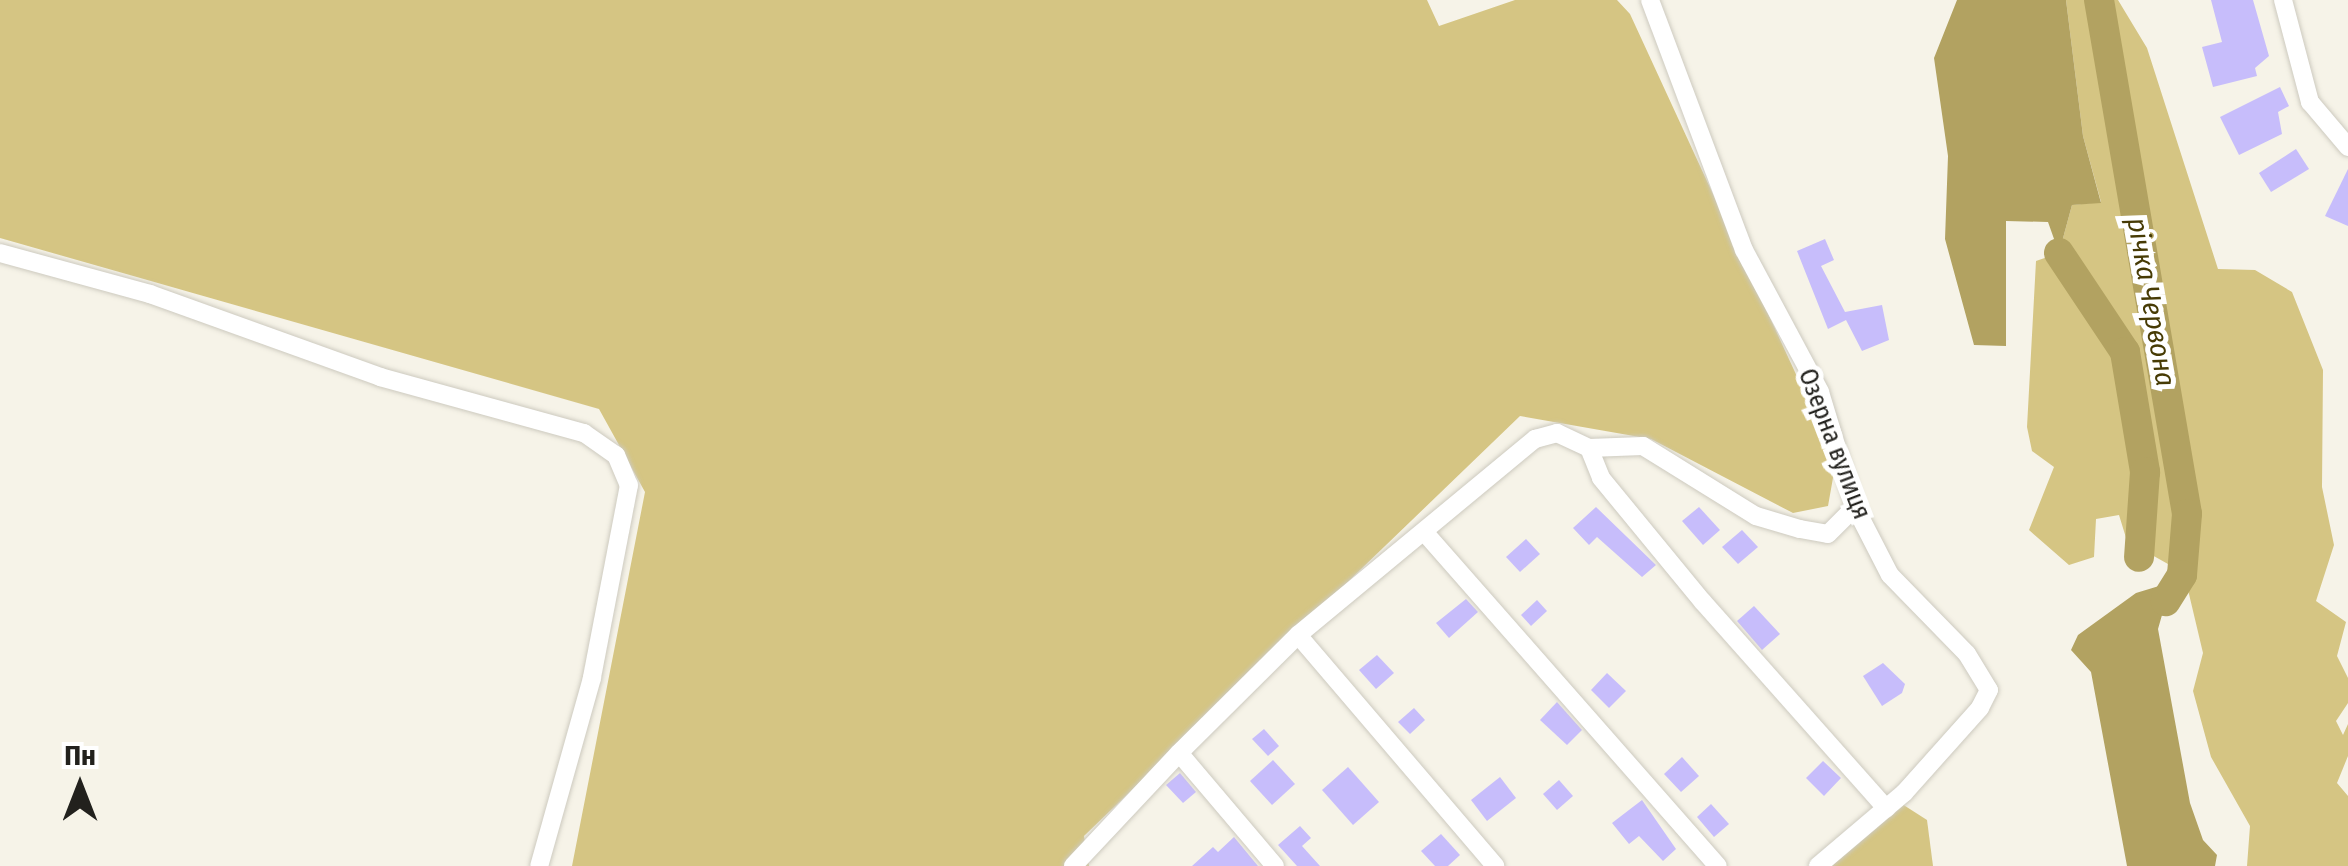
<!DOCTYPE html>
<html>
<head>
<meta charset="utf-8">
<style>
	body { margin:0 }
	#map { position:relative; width:2348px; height:866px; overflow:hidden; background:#f6f3e8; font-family:"Fira Sans Condensed",sans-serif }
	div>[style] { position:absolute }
	.forest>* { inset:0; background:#d5c583 }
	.water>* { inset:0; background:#b2a261 }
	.river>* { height:30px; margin:-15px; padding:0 15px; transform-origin:15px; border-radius:15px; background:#b2a261 }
	.building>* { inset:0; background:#c7bdfb }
	.roads { filter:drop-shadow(0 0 2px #cdcabf) drop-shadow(0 0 2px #cdcabf) }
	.street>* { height:18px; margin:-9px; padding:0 9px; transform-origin:9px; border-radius:9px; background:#fff }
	span { translate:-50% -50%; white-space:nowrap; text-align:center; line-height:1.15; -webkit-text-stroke:10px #fff; paint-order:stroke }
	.street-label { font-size:25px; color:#22211d }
	.water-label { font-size:28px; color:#473b05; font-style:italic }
	.north { position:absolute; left:30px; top:736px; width:100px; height:100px; -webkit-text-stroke:8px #fff; paint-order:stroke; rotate:0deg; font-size:28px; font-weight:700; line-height:40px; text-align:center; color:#22211d }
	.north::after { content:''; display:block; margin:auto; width:35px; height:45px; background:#22211d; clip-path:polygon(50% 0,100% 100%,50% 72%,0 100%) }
</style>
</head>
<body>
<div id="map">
	<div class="forest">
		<div style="clip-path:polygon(0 0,1427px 0,1439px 26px,1515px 0,1617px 0,1630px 14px,1836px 461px,1828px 506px,1793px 513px,1651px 439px,1520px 416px,1084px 836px,1089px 866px,572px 866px,645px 492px,599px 409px,0 238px)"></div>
		<div style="clip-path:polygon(2066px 0,2118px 0,2147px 48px,2218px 269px,2255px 270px,2292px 292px,2323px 370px,2322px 487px,2334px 545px,2316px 601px,2346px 622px,2337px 656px,2348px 678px,2348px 703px,2336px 721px,2343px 735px,2348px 724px,2348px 756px,2337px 783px,2348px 796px,2348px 866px,2247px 866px,2250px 826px,2211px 757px,2193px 691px,2203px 653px,2184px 573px,2127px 541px,2119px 515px,2096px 519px,2094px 557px,2069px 565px,2029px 530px,2054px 467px,2032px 451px,2027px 427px,2036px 261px,2059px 253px,2072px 205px,2101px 202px,2083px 136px)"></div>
		<div style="clip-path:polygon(1902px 804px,1927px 820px,1933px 866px,1830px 866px)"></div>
	</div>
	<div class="water">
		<div style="clip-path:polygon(1957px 0,2066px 0,2083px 136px,2101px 203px,2072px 205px,2059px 253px,2048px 222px,2006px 221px,2006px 346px,1974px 345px,1945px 239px,1948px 156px,1934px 58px)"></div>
		<div style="clip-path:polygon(2159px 586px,2166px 601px,2158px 629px,2190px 803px,2203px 840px,2217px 855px,2215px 866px,2127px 866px,2091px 672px,2071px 650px,2078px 635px,2136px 593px)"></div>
	</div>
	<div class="river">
		<div style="left:2099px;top:0;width:521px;rotate:80.28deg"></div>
		<div style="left:2187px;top:514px;width:61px;rotate:94.7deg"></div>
		<div style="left:2182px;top:575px;width:31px;rotate:122deg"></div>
		<div style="left:2059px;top:253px;width:119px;rotate:56.3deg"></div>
		<div style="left:2125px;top:352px;width:122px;rotate:80.5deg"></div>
		<div style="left:2145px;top:472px;width:85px;rotate:94deg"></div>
	</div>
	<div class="building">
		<div style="clip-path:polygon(2211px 0,2253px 0,2269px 56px,2255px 68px,2257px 76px,2213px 87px,2202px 47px,2222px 42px)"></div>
		<div style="clip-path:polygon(2280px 87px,2289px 106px,2278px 112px,2282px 134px,2239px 155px,2220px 117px)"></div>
		<div style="clip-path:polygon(2296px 149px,2309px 169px,2271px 192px,2259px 173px)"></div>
		<div style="clip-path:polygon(2348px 169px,2348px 226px,2325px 216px)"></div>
		<div style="clip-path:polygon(1825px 239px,1834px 260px,1821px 266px,1845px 312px,1882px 305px,1889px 340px,1862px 351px,1846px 320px,1828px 329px,1797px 251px)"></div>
		<div style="clip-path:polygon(1596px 507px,1656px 565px,1642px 577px,1597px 537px,1589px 545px,1573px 528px)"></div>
		<div style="clip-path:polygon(1699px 507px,1720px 530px,1703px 545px,1682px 521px)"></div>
		<div style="clip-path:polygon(1742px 530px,1758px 547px,1738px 564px,1722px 547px)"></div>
		<div style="clip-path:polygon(1526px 539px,1540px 554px,1520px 572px,1506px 557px)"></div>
		<div style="clip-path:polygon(1466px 599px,1478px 612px,1449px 638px,1436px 623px)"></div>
		<div style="clip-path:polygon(1537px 600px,1547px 611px,1531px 626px,1521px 615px)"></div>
		<div style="clip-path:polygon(1754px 606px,1780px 634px,1762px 650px,1737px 621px)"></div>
		<div style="clip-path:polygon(1377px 655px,1394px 673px,1376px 689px,1359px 670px)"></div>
		<div style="clip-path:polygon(1883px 663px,1905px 684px,1902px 693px,1882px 706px,1863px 676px)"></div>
		<div style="clip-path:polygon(1607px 673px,1626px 691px,1609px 708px,1591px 690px)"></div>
		<div style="clip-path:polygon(1557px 702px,1582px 730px,1567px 745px,1540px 720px)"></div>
		<div style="clip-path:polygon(1414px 708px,1425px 720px,1410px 734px,1398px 722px)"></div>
		<div style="clip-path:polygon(1264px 729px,1279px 746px,1268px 756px,1252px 739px)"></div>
		<div style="clip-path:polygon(1682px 757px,1699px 776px,1681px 792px,1664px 774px)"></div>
		<div style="clip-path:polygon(1273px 760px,1295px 784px,1272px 805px,1250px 781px)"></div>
		<div style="clip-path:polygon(1823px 761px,1841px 778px,1824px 796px,1806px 778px)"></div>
		<div style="clip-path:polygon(1348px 767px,1379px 802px,1353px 825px,1322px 790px)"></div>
		<div style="clip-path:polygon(1180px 773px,1196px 792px,1183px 803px,1166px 785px)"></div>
		<div style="clip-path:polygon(1500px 777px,1516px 798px,1487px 821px,1471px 800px)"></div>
		<div style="clip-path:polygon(1559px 780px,1573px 796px,1557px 810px,1543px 794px)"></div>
		<div style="clip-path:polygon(1642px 800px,1676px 849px,1663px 861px,1639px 836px,1629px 844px,1612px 823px)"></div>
		<div style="clip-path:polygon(1711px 804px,1729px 824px,1714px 837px,1697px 817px)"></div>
		<div style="clip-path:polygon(1300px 826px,1311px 838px,1302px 846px,1320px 866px,1297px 866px,1278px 845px)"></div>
		<div style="clip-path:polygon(1441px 834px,1460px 855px,1448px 866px,1435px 866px,1421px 851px)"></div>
		<div style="clip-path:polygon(1234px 837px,1258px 866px,1192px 866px,1213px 847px,1218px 852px)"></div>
	</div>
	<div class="roads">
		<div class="street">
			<div style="left:1650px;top:0;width:267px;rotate:69.4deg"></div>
			<div style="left:1744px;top:250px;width:161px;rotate:61.8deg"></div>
			<div style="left:1820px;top:392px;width:120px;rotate:73.1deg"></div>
			<div style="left:1855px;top:507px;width:76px;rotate:62.8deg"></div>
			<div style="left:1890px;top:575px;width:110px;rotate:45.7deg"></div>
			<div style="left:1967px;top:654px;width:42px;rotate:58.6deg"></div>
			<div style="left:1989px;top:690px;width:20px;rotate:117deg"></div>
			<div style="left:1980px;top:708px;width:114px;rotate:131.8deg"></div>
			<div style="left:1904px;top:793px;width:113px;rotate:139.7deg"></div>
			<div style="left:2283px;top:0;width:106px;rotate:75.2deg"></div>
			<div style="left:2310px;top:102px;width:59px;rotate:49.8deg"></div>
			<div style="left:0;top:253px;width:156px;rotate:15.3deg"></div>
			<div style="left:150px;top:294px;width:245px;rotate:19.8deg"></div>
			<div style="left:380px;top:377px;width:212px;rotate:15.4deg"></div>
			<div style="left:584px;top:433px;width:39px;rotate:35deg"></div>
			<div style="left:616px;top:455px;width:33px;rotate:67deg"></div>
			<div style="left:629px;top:485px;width:197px;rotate:100.9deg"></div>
			<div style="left:592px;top:678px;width:195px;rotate:105.7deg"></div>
			<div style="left:1589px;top:448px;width:32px;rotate:68deg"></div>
			<div style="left:1601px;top:478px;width:161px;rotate:50.6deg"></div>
			<div style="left:1703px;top:602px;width:276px;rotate:48.4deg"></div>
			<div style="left:1426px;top:534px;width:442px;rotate:48.7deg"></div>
			<div style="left:1298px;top:635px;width:304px;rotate:49.5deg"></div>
			<div style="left:1073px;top:866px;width:155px;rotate:-46.8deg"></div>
			<div style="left:1275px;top:866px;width:148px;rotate:-130.3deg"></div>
			<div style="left:1179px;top:753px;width:168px;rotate:-44.8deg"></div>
			<div style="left:1298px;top:635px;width:308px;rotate:-39.6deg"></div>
			<div style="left:1535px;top:439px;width:23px;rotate:-15deg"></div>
			<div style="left:1557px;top:433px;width:35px;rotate:25deg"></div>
			<div style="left:1589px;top:448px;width:54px;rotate:-2.1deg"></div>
			<div style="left:1643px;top:446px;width:133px;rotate:31.8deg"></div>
			<div style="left:1756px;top:516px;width:46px;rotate:16.5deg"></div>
			<div style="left:1800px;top:529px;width:28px;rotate:10deg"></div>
			<div style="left:1828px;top:534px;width:38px;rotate:-45deg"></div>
		</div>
	</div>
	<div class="street-label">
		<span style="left:1834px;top:444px;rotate:69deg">Озерна вулиця</span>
	</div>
	<div class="water-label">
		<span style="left:2151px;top:302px;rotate:80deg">річка Червона</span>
	</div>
	<div class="north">Пн</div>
</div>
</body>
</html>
